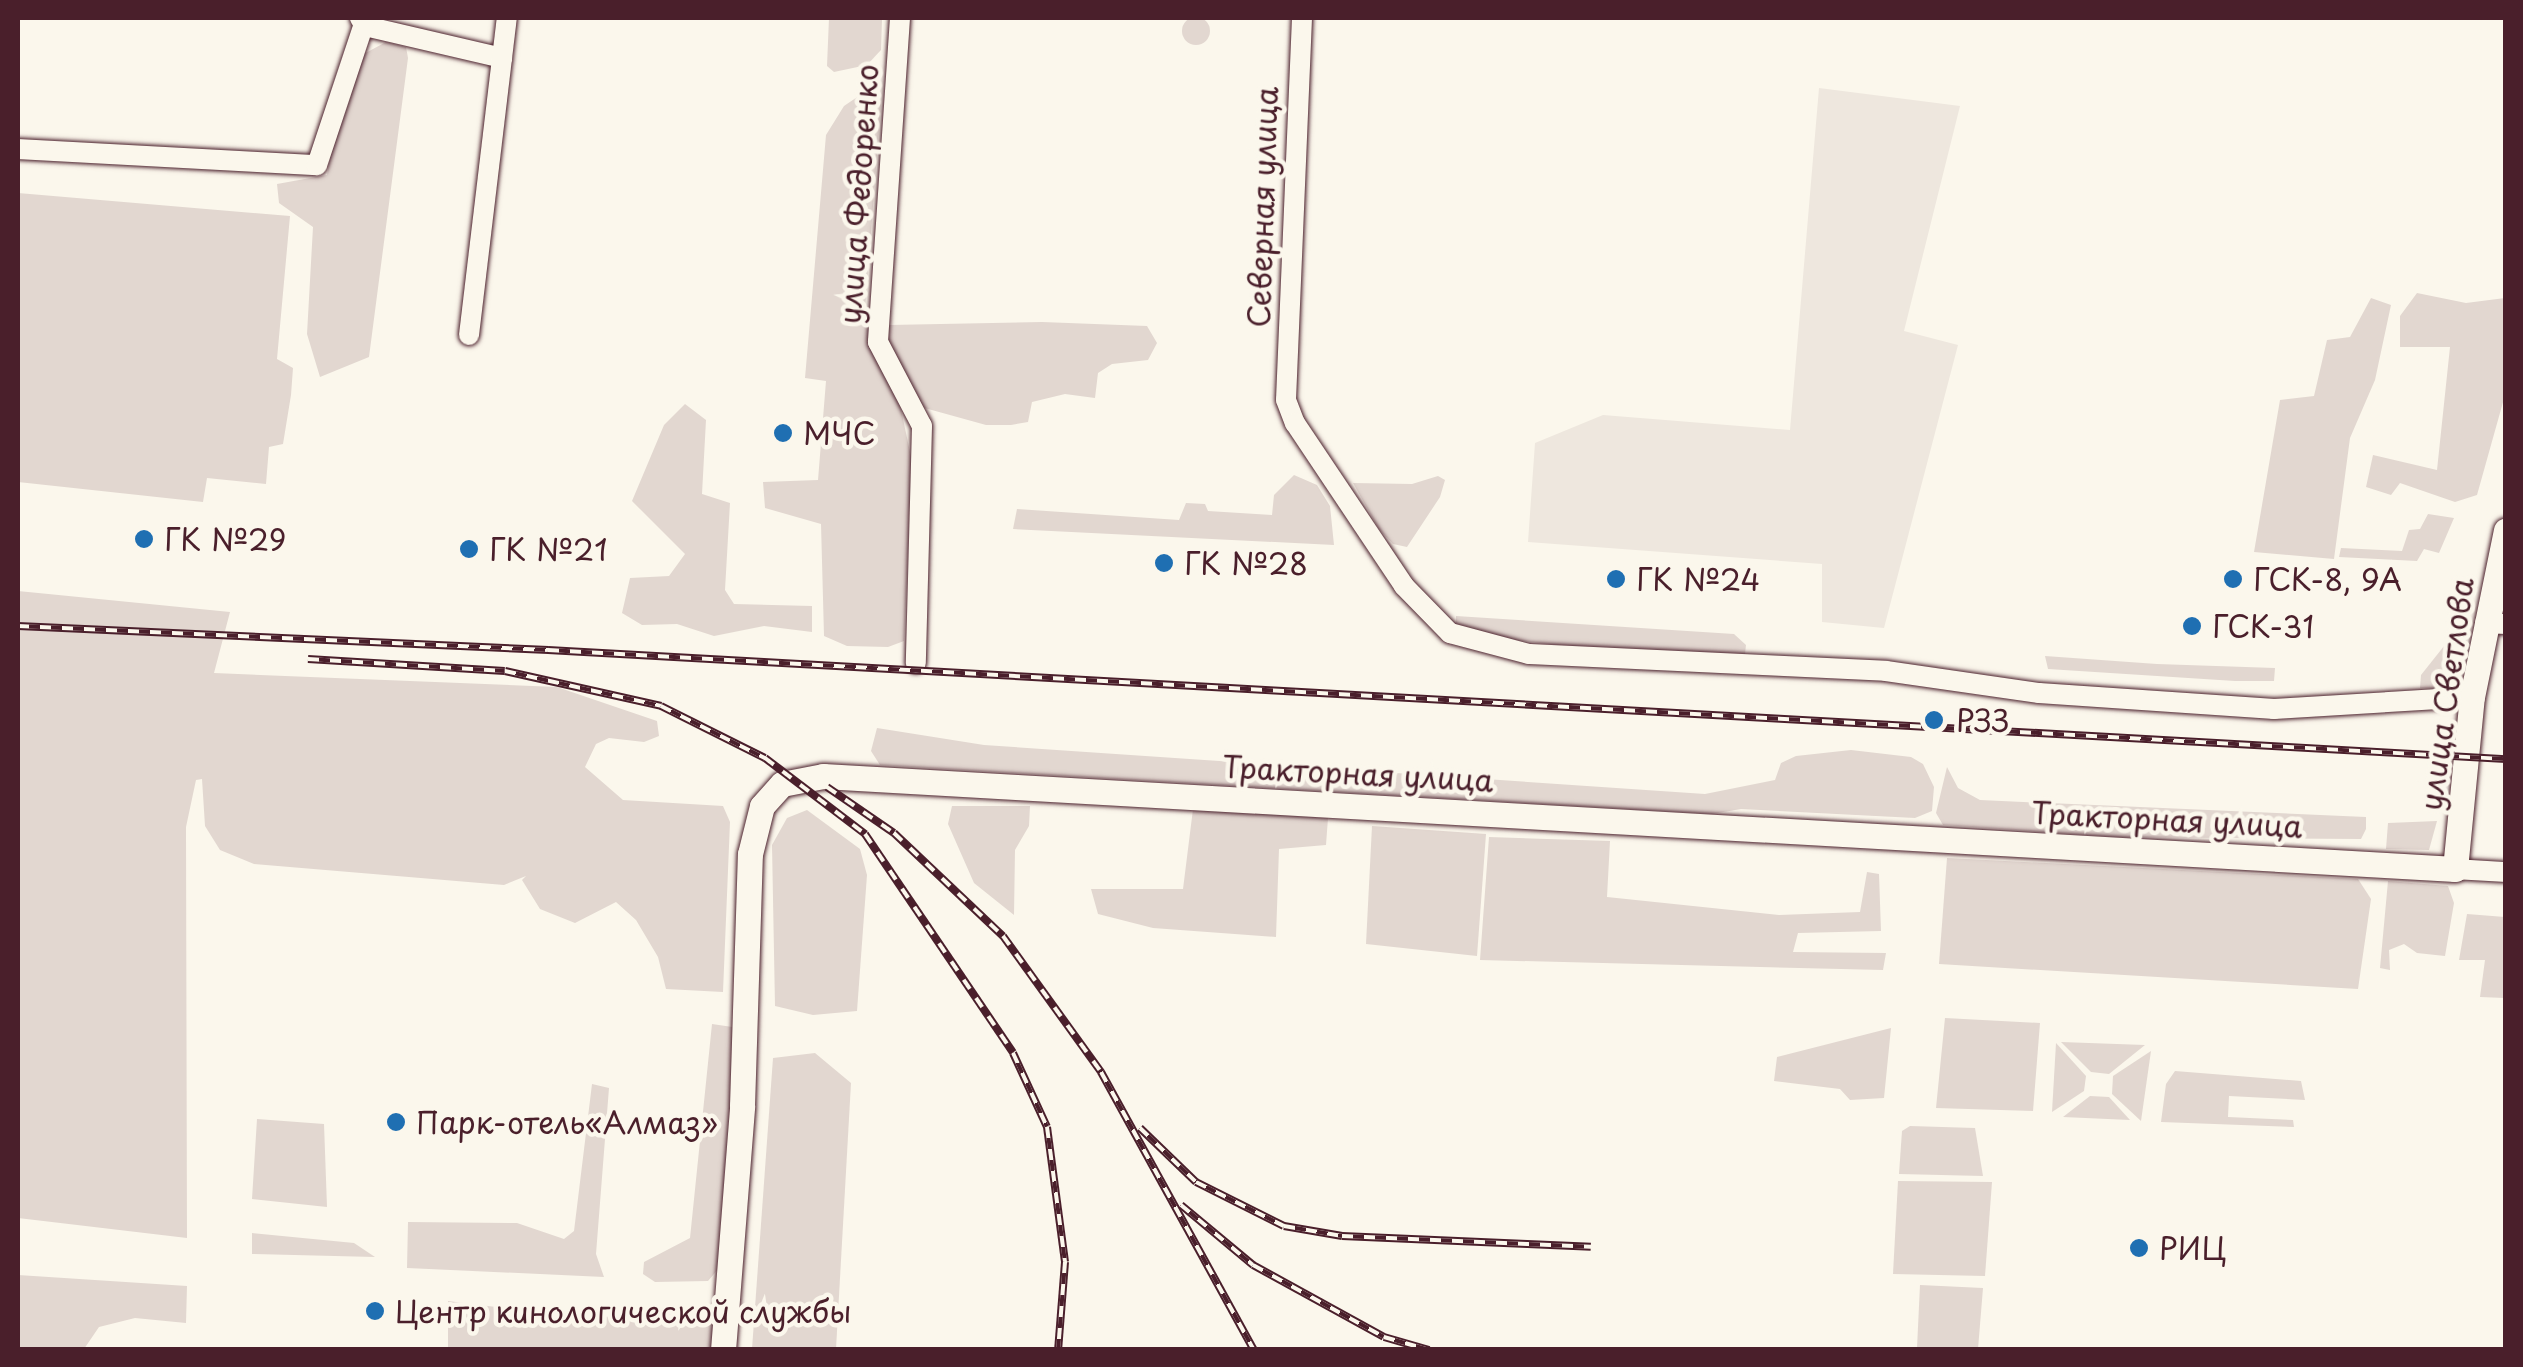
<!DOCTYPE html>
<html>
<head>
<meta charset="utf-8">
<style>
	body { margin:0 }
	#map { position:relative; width:2523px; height:1367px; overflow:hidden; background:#fbf7ec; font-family:"Playpen Sans",sans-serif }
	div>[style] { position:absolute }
	.built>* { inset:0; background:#eee7de }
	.green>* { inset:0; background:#e2d7d0 }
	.round { border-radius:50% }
	.roads { filter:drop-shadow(0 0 2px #4a1f2b) drop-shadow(0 0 2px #4a1f2b) }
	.minor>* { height:20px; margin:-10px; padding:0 10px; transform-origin:10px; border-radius:10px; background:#fbf7ec }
	.major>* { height:25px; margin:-12.5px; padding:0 12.5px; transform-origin:12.5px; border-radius:12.5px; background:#fbf7ec }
	.rail>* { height:8px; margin-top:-4px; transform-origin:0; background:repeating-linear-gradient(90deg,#fbf7ec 0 11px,#4a1f2b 0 22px); box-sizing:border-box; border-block:2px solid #4a1f2b }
	.dots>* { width:28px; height:28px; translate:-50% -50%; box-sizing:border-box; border:5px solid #fbf7ec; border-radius:50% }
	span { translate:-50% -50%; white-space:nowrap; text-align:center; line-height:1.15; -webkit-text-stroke:9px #fbf7ec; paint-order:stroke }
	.street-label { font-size:30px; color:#4a1f2b }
	.poi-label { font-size:30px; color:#4a1f2b }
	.left { translate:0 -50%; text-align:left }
	.frame { position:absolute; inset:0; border:20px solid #4a1f2b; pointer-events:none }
</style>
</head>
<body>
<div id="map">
	<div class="built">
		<div style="clip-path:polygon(1819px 88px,1960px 106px,1904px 331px,1958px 345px,1884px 628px,1822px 622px,1822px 564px,1528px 542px,1535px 443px,1603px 415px,1790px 430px)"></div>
	</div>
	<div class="green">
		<div class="round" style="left:1182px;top:17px;width:28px;height:28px"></div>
		<div style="clip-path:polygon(829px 18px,882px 18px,881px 50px,867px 65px,834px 72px,827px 66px)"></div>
		<div style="clip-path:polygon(386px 42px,406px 47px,408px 58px,369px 357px,320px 377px,307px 334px,313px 227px,279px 203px,277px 184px,327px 175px,336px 123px,360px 56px)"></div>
		<div style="clip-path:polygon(869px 89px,881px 103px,865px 309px,873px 350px,900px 405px,912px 461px,904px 641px,888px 647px,847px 646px,824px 636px,821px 524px,765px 508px,763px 482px,818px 480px,826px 381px,805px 378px,826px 135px,844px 106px)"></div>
		<div style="clip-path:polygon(18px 193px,290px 216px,277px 359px,293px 368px,291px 395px,283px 444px,269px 447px,266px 484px,207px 478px,203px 502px,18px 482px)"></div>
		<div style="clip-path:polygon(2417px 293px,2466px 303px,2505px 298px,2505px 395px,2477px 495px,2455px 502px,2400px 483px,2391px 495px,2366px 487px,2373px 455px,2437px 470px,2450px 347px,2400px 347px,2400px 316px)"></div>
		<div style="clip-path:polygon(2371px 298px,2391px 305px,2375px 380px,2350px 438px,2334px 559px,2254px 552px,2280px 400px,2314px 396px,2327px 340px,2350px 337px)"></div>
		<div style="clip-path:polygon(1042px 322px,1147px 326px,1157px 343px,1148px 360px,1112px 364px,1098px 373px,1095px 398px,1065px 394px,1032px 402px,1028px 422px,1011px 425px,986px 425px,921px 407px,889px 345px,889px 325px)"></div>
		<div style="clip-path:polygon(685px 404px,706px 420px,702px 494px,730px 503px,725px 590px,734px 604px,812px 606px,812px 632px,764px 626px,714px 636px,677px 624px,642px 625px,622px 613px,630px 578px,669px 576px,685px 554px,632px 501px,664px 425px)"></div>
		<div style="clip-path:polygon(1294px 475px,1317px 485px,1330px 506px,1334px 545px,1013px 529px,1017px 509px,1179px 520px,1186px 503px,1205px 504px,1208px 511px,1272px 515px,1274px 495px)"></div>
		<div style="clip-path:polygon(1438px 476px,1445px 480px,1440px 497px,1407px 547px,1393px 544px,1379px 529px,1353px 483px,1412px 484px)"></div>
		<div style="clip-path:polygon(2428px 514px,2454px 518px,2439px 553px,2424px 549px,2417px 561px,2339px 557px,2341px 548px,2402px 551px,2409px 530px,2420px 529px)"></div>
		<div style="clip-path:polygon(18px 591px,230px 612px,214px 673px,557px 687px,657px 721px,659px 736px,644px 742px,609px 738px,596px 744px,585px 767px,623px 800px,723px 806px,730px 822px,723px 992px,666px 989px,658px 957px,636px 920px,616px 902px,575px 923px,540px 909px,522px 880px,526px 876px,504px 885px,254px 864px,220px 850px,205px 826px,202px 779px,196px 780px,186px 827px,187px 1238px,18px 1218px)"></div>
		<div style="clip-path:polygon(1456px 616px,1734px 634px,1746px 645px,1745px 654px,1573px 647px,1477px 635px,1456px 625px)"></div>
		<div style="clip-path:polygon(2452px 636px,2467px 640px,2456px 671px,2435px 688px,2420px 688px,2421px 675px)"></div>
		<div style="clip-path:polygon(2045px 656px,2157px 664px,2275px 668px,2274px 681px,2235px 681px,2048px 669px)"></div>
		<div style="clip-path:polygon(877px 728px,984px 745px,1705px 794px,1775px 780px,1781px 763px,1796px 756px,1851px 750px,1911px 757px,1923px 764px,1934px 787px,1932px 811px,1915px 818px,1741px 809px,1712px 814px,880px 765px,871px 751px)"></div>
		<div style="clip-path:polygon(1947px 767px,1958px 788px,1980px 800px,2366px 817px,2366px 829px,2361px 839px,2115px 837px,1943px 825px,1936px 813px)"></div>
		<div style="clip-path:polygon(952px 806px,1030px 806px,1029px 826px,1015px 850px,1014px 915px,974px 883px,948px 824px)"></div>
		<div style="clip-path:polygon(1193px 809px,1328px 818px,1326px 845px,1279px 849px,1276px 937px,1153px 928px,1098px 914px,1091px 889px,1183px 889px)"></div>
		<div style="clip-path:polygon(807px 810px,860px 849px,867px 875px,857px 1011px,813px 1015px,775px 1006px,772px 845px,787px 818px)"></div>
		<div style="clip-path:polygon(2437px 821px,2429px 850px,2386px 849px,2388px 823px)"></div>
		<div style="clip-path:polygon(1372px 826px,1486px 834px,1477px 956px,1366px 944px)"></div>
		<div style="clip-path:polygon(1489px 837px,1610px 841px,1607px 897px,1779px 915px,1860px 912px,1867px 872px,1879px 874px,1881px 931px,1798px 933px,1793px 952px,1886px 953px,1883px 970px,1480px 960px)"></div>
		<div style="clip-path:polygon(1947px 858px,2358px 879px,2371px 899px,2358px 989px,1939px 964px)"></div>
		<div style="clip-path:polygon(2388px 881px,2448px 886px,2454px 903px,2445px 956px,2417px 953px,2404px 944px,2389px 950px,2390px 970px,2380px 968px)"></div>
		<div style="clip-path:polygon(2467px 914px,2505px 917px,2505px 998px,2480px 997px,2485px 960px,2459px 960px)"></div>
		<div style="clip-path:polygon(1945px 1018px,2040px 1023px,2033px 1111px,1936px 1108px)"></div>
		<div style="clip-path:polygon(712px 1024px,739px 1028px,719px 1268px,708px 1281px,655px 1282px,643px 1274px,644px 1262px,690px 1238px)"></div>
		<div style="clip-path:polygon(1891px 1028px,1884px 1098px,1850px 1100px,1840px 1089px,1774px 1081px,1777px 1057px)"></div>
		<div style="clip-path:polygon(2061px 1042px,2145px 1045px,2109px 1074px,2091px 1072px)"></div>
		<div style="clip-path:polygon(2056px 1043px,2086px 1076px,2084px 1091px,2052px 1112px)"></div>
		<div style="clip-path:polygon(2151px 1051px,2141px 1121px,2112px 1094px,2113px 1076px)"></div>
		<div style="clip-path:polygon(815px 1053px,851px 1083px,836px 1349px,752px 1349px,773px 1058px)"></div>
		<div style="clip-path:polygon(2175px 1071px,2301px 1081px,2305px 1100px,2229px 1096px,2228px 1117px,2293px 1120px,2294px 1127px,2161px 1122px,2166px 1084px)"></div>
		<div style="clip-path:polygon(592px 1084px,609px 1088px,596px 1254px,604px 1277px,407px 1268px,408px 1222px,517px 1223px,564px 1239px,574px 1231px)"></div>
		<div style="clip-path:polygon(2090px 1096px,2109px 1097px,2130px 1120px,2063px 1117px)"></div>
		<div style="clip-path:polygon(257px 1119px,324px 1124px,327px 1207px,252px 1199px)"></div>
		<div style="clip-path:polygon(1910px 1126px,1975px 1128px,1983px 1176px,1899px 1174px,1902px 1131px)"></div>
		<div style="clip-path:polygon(1898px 1181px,1992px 1182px,1985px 1276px,1893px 1274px)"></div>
		<div style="clip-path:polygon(252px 1233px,354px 1243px,375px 1257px,252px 1254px)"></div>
		<div style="clip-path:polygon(18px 1275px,187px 1286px,186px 1323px,135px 1318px,99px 1327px,84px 1349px,18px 1349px)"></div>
		<div style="clip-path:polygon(1920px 1285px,1983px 1288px,1978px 1349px,1917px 1348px)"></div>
		<div style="clip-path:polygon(448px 1301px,582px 1318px,694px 1312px,707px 1314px,715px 1327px,713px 1350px,448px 1350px)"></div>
	</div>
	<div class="roads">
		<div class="minor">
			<div style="left:360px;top:18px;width:9px;rotate:58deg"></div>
			<div style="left:365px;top:26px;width:141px;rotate:13.1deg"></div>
			<div style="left:900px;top:18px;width:325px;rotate:93.9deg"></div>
			<div style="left:878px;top:342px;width:95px;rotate:62.4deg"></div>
			<div style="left:922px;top:426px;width:237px;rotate:91.5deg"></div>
			<div style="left:1302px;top:18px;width:382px;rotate:92.4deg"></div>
			<div style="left:1286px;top:400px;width:25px;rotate:69deg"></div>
			<div style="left:1295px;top:423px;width:196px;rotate:56.2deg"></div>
			<div style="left:1404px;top:586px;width:66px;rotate:45.6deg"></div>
			<div style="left:1450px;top:633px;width:82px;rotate:14.9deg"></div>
			<div style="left:1529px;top:654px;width:357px;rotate:2.7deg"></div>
			<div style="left:1886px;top:671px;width:155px;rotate:8.2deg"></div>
			<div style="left:2039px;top:693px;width:236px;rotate:3.9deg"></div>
			<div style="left:2274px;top:709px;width:198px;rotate:-3.5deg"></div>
			<div style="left:18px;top:149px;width:299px;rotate:3.1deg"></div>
			<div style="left:317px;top:165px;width:155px;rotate:-71.6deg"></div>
			<div style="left:469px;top:335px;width:319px;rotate:-83.2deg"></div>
			<div style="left:2485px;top:623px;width:21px;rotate:3deg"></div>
			<div style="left:2455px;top:869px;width:51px;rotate:3.4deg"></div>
		</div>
		<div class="major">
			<div style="left:723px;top:1350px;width:245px;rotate:-85.5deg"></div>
			<div style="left:742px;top:1106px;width:252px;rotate:-88.2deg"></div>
			<div style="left:750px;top:854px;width:49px;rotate:-76deg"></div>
			<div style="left:762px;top:806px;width:30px;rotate:-48deg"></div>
			<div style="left:782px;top:784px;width:42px;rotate:-11deg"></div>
			<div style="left:823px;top:776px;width:1635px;rotate:3.26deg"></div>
			<div style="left:2455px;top:869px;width:173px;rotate:-84.4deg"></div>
			<div style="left:2472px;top:697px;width:170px;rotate:-78.5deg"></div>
		</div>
	</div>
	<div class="rail">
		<div style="left:18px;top:626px;width:531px;rotate:2.59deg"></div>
		<div style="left:548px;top:650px;width:1961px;rotate:3.19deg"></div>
		<div style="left:308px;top:659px;width:197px;rotate:3.5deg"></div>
		<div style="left:505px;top:671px;width:160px;rotate:12.6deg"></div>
		<div style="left:661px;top:706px;width:116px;rotate:26.6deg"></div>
		<div style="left:765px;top:758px;width:126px;rotate:37.2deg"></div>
		<div style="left:865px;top:834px;width:264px;rotate:55.9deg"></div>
		<div style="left:1013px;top:1053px;width:81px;rotate:65.3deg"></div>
		<div style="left:1047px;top:1127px;width:136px;rotate:82.4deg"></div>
		<div style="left:1065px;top:1262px;width:88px;rotate:94.5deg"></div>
		<div style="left:827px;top:787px;width:81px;rotate:34.5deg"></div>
		<div style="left:894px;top:833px;width:150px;rotate:43.4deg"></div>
		<div style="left:1003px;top:936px;width:168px;rotate:54.2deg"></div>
		<div style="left:1101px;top:1072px;width:317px;rotate:61.2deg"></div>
		<div style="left:1140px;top:1128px;width:78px;rotate:44deg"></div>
		<div style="left:1196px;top:1182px;width:98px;rotate:26.6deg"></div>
		<div style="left:1284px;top:1226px;width:59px;rotate:9.8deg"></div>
		<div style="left:1342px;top:1236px;width:249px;rotate:2.5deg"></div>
		<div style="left:1181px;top:1205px;width:94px;rotate:39.8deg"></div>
		<div style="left:1253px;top:1265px;width:149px;rotate:28.8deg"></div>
		<div style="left:1384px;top:1337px;width:47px;rotate:16.1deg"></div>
	</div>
	<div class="dots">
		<div style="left:783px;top:433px;background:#1f6fb2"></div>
		<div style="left:144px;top:539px;background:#1f6fb2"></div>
		<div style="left:469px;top:549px;background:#1f6fb2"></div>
		<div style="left:1164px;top:563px;background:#1f6fb2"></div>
		<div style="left:1616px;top:579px;background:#1f6fb2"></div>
		<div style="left:2233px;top:579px;background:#1f6fb2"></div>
		<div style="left:2192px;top:626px;background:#1f6fb2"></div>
		<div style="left:1934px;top:720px;background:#1f6fb2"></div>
		<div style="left:396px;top:1122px;background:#1f6fb2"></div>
		<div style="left:2139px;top:1248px;background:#1f6fb2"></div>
		<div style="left:375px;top:1311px;background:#1f6fb2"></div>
	</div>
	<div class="street-label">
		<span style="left:858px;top:194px;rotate:-86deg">улица Федоренко</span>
		<span style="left:1262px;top:207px;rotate:-88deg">Северная улица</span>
		<span style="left:2446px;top:694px;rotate:-82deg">улица Светлова</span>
		<span style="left:1358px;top:773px;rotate:3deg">Тракторная улица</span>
		<span style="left:2167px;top:819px;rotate:3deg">Тракторная улица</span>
	</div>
	<div class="poi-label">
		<span class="left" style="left:803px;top:433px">МЧС</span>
		<span class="left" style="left:164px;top:539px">ГК №29</span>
		<span class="left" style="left:489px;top:549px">ГК №21</span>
		<span class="left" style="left:1184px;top:563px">ГК №28</span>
		<span class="left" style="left:1636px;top:579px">ГК №24</span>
		<span class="left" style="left:2253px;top:579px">ГСК-8, 9А</span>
		<span class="left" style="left:2212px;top:626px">ГСК-31</span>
		<span class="left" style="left:1956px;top:720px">РЗЗ</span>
		<span class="left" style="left:416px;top:1122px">Парк-отель«Алмаз»</span>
		<span class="left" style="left:2159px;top:1248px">РИЦ</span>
		<span class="left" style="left:395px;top:1311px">Центр кинологической службы</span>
	</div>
	<div class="frame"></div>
</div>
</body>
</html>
